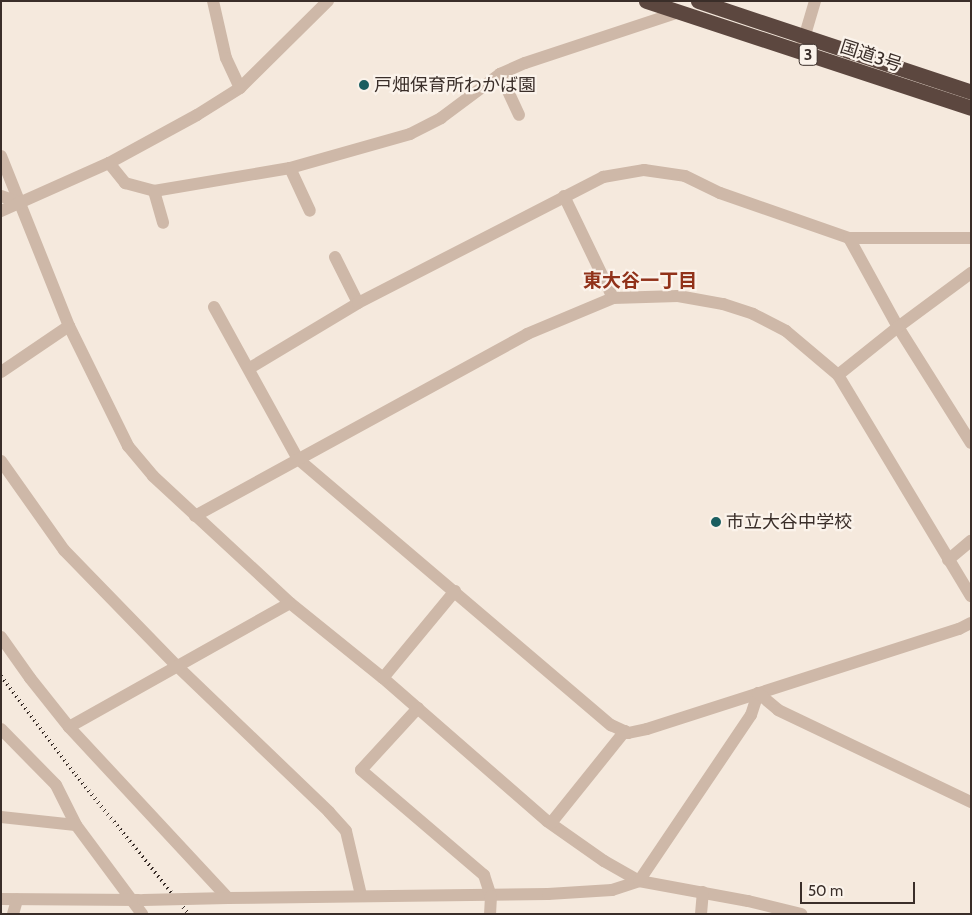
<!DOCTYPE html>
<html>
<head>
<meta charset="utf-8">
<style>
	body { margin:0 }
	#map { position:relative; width:972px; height:915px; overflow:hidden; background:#f5e9dd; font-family:Cabin,"Noto Sans JP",sans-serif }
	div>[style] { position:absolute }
	.minor>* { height:12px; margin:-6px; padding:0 6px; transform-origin:6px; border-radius:6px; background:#ceb8a8 }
	.highway>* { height:15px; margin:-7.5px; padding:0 7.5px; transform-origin:7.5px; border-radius:7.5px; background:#5c473f }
	.rail>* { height:4px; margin-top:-2px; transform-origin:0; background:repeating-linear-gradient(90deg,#3a2e29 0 1px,transparent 0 5px) }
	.minor-bridge>* { height:12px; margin:-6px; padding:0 6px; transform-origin:6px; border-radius:6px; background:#ceb8a8 }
	.dots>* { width:14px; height:14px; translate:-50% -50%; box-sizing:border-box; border:2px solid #fbf3eb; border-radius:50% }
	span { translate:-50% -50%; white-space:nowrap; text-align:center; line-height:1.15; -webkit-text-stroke:4.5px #fbf3eb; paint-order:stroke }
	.shield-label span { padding:1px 4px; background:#fbf3eb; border:1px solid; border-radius:4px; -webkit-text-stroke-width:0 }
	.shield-label { font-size:16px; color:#3a2e29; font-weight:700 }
	.street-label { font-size:18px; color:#3a2e29 }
	.poi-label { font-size:18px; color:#3a2e29 }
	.left { translate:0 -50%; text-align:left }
	.neighbourhood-label { font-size:19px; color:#91321a; font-weight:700 }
	.frame { position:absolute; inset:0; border:2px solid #3a2e29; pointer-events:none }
	.scale { position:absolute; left:800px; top:882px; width:115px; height:22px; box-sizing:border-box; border:2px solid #3a2e29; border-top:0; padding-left:6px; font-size:15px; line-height:18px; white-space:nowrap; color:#3a2e29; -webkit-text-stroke:4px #fbf3eb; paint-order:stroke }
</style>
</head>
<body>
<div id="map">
	<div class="minor">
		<div style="left:213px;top:1px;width:58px;rotate:77.2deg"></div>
		<div style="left:226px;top:58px;width:33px;rotate:65deg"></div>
		<div style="left:802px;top:45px;width:46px;rotate:-73.5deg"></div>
		<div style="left:500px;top:74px;width:45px;rotate:65.1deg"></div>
		<div style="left:1px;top:156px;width:183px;rotate:68.2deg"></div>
		<div style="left:69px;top:326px;width:134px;rotate:63.8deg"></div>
		<div style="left:128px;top:446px;width:39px;rotate:50deg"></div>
		<div style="left:153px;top:476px;width:187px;rotate:42.8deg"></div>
		<div style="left:290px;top:603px;width:119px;rotate:38.9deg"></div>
		<div style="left:383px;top:678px;width:218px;rotate:41.1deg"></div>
		<div style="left:547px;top:821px;width:70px;rotate:35.1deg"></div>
		<div style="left:604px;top:861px;width:40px;rotate:29.7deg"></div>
		<div style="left:639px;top:881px;width:111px;rotate:10.4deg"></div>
		<div style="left:748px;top:901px;width:55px;rotate:13.8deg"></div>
		<div style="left:109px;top:163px;width:26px;rotate:51deg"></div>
		<div style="left:125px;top:183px;width:30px;rotate:15deg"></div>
		<div style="left:154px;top:191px;width:138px;rotate:-9.6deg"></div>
		<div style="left:290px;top:168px;width:125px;rotate:-15.8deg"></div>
		<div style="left:410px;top:134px;width:35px;rotate:-27deg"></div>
		<div style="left:441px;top:118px;width:74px;rotate:-36.7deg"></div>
		<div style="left:500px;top:74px;width:27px;rotate:-24deg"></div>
		<div style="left:525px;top:63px;width:162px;rotate:-18.3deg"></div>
		<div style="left:290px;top:168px;width:47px;rotate:65.1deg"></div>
		<div style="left:154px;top:191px;width:33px;rotate:74deg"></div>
		<div style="left:1px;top:196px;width:18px;rotate:19deg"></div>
		<div style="left:564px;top:196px;width:113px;rotate:64.3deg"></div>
		<div style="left:1px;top:211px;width:118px;rotate:-24deg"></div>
		<div style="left:109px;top:163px;width:100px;rotate:-28.6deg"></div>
		<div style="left:197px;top:115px;width:51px;rotate:-32.1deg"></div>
		<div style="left:240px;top:88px;width:124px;rotate:-44.7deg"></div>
		<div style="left:849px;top:238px;width:102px;rotate:61.2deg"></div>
		<div style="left:898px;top:327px;width:137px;rotate:57.8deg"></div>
		<div style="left:335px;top:257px;width:51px;rotate:63.4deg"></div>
		<div style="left:214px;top:307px;width:174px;rotate:61.1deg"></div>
		<div style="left:298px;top:459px;width:411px;rotate:40.4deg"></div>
		<div style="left:611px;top:725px;width:19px;rotate:25deg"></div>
		<div style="left:628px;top:733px;width:19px;rotate:-12deg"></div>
		<div style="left:647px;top:729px;width:328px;rotate:-17.8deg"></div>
		<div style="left:959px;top:629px;width:13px;rotate:-27deg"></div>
		<div style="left:250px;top:368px;width:126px;rotate:-31deg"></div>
		<div style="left:358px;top:303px;width:276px;rotate:-27.2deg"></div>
		<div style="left:603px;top:177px;width:42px;rotate:-9.7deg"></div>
		<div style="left:644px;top:170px;width:41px;rotate:8.3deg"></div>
		<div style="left:685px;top:176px;width:39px;rotate:26deg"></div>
		<div style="left:720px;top:193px;width:137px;rotate:19.2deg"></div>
		<div style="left:849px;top:238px;width:122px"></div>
		<div style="left:1px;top:372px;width:82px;rotate:-34.1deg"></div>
		<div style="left:838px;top:375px;width:77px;rotate:-38.7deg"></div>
		<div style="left:898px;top:327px;width:91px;rotate:-36.5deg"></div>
		<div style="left:1px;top:461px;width:109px;rotate:54.7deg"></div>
		<div style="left:64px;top:550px;width:162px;rotate:45.8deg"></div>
		<div style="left:177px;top:666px;width:211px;rotate:43.8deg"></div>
		<div style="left:329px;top:812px;width:25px;rotate:48deg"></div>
		<div style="left:346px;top:831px;width:66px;rotate:76.8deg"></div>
		<div style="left:195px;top:516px;width:379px;rotate:-28.7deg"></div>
		<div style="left:527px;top:334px;width:93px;rotate:-22.7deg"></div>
		<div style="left:613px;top:298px;width:65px;rotate:-1.8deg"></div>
		<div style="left:678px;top:296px;width:46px;rotate:10.1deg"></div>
		<div style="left:723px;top:304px;width:32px;rotate:18deg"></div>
		<div style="left:753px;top:314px;width:37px;rotate:27deg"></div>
		<div style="left:786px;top:331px;width:68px;rotate:40.2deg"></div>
		<div style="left:838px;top:375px;width:258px;rotate:59deg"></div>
		<div style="left:948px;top:560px;width:30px;rotate:-40deg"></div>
		<div style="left:1px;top:637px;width:50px;rotate:54.7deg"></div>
		<div style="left:30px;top:678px;width:63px;rotate:51.5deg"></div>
		<div style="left:69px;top:727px;width:233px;rotate:47.1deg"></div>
		<div style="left:228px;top:898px;width:320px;rotate:-0.7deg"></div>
		<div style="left:548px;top:894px;width:64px;rotate:-3.6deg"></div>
		<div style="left:612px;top:890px;width:28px;rotate:-18deg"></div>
		<div style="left:639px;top:881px;width:200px;rotate:-56deg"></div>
		<div style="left:751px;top:715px;width:23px;rotate:-72deg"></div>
		<div style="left:383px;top:678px;width:113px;rotate:-50.4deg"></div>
		<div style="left:758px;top:693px;width:26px;rotate:40deg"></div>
		<div style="left:778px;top:710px;width:214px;rotate:25.5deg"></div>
		<div style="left:418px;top:708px;width:84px;rotate:132.6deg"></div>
		<div style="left:361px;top:770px;width:162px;rotate:40.5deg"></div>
		<div style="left:484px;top:875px;width:22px;rotate:72deg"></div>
		<div style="left:491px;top:896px;width:18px;rotate:93deg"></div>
		<div style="left:69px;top:727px;width:253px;rotate:-29.3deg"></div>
		<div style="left:1px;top:729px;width:78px;rotate:45.5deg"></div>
		<div style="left:56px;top:785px;width:45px;rotate:63.4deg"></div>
		<div style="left:76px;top:825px;width:111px;rotate:53.4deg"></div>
		<div style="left:1px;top:817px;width:75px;rotate:6.1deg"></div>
		<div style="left:551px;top:823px;width:118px;rotate:-51.2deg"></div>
		<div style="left:1px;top:899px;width:138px;rotate:0.4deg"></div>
		<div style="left:13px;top:914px;width:15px;rotate:-74deg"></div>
		<div style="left:701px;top:914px;width:22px;rotate:-85deg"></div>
	</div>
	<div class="highway">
		<div style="left:646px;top:1px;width:342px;rotate:18.2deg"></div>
		<div style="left:698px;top:1px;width:288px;rotate:18.4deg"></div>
	</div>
	<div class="rail">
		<div style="left:1px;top:676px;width:124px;rotate:52.9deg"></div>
		<div style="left:76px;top:775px;width:179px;rotate:50.9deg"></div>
	</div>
	<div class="minor-bridge">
		<div style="left:143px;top:900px;width:85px;rotate:-1.3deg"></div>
	</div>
	<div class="dots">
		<div style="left:364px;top:85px;background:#1a5e60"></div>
		<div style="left:716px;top:522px;background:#1a5e60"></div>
	</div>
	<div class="shield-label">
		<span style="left:808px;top:55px">3</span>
	</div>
	<div class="street-label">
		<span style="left:871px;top:56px;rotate:18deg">国道3号</span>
	</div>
	<div class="poi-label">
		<span class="left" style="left:374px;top:85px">戸畑保育所わかば園</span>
		<span class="left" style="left:726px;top:522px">市立大谷中学校</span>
	</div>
	<div class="neighbourhood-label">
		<span style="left:640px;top:281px">東大谷一丁目</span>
	</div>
	<div class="frame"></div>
	<div class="scale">50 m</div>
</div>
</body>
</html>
